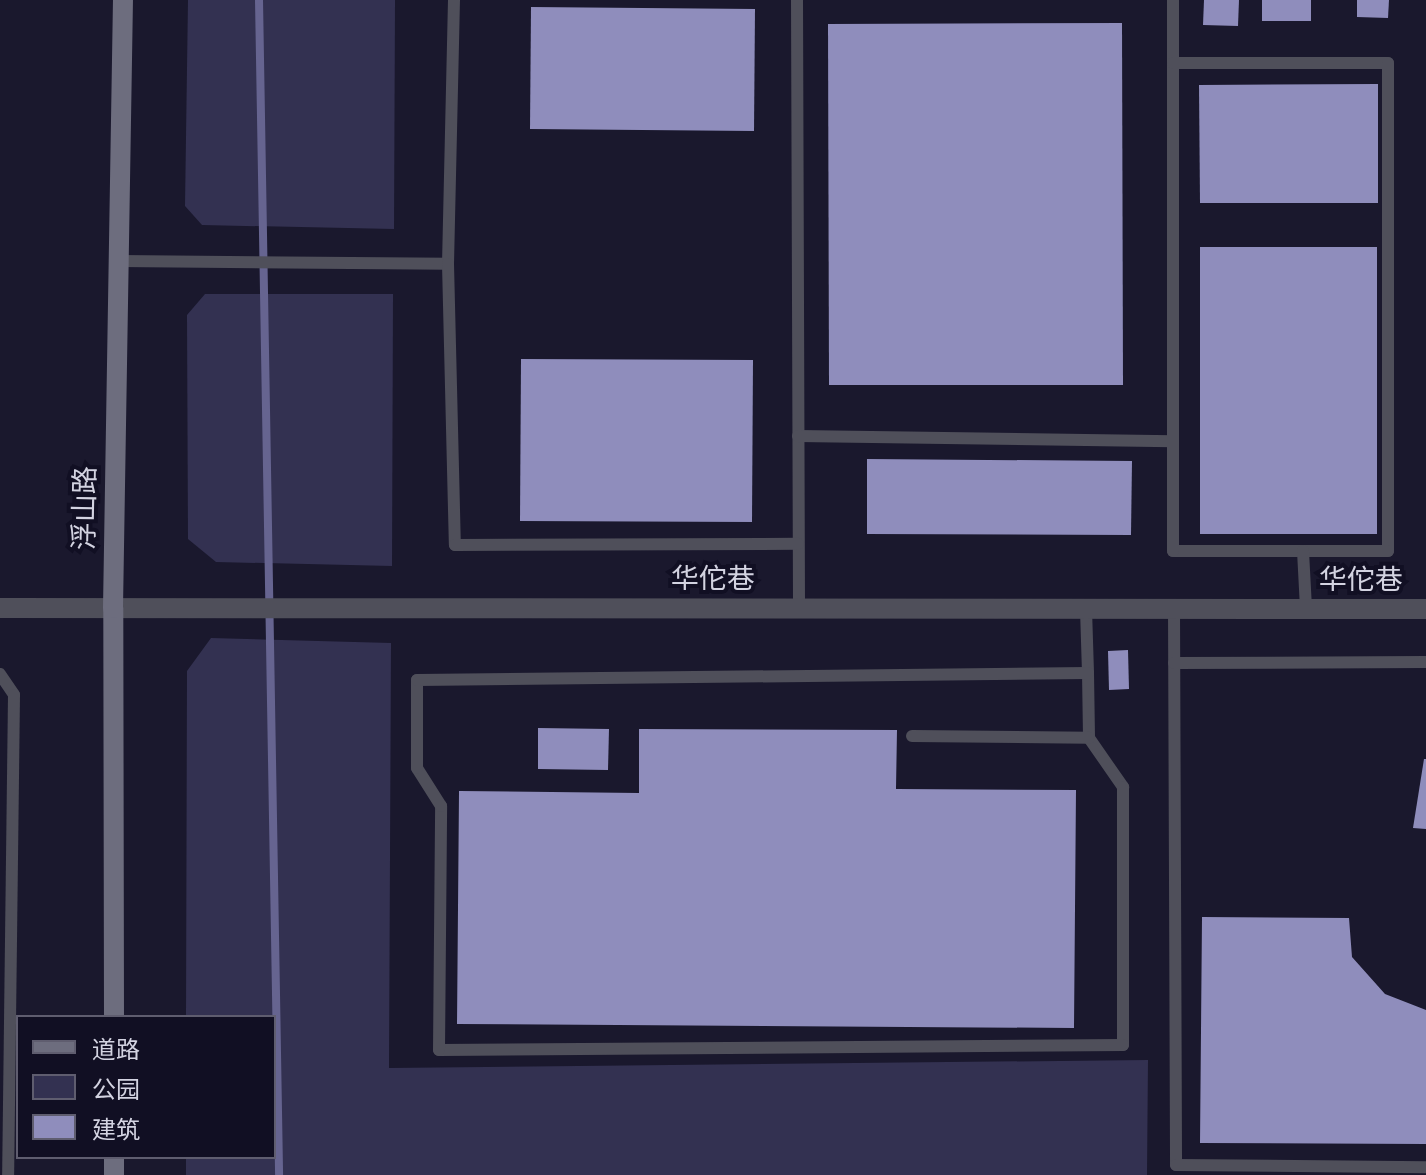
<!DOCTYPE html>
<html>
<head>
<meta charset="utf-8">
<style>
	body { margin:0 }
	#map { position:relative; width:1426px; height:1175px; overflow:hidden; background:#1a182d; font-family:"Sofia Sans Condensed","Noto Sans SC",sans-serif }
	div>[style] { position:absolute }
	.green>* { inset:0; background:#333151 }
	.stream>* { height:8px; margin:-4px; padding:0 4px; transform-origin:4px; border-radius:4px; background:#666490 }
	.building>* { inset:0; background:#8f8dbc }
	.lane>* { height:12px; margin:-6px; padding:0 6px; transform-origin:6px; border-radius:6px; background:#4f4f5a }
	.street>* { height:20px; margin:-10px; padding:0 10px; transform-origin:10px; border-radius:10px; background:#4f4f5a }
	.secondary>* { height:20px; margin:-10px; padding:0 10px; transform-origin:10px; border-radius:10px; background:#6d6d7e }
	span { translate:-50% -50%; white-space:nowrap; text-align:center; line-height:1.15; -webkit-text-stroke:8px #110f23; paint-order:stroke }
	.street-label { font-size:28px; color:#d3d3e1 }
	.legend { position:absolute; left:16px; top:1015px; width:260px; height:144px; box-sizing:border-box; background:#110f23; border:2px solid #5f5d6f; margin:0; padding:10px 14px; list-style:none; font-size:24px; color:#d3d3e1 }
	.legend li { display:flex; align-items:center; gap:16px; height:40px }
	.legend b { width:40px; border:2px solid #5f5d6f }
</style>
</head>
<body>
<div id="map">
	<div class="green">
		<div style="clip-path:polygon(188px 0,395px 0,394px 229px,202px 225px,185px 206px)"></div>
		<div style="clip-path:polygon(205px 294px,393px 294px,392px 566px,216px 562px,188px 539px,187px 315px)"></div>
		<div style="clip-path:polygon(211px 638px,391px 643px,389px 1068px,1148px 1060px,1147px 1175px,186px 1175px,186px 1157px,274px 1157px,274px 1017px,186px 1017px,187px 671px)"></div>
	</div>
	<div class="stream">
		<div style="left:259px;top:0;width:1175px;rotate:89.02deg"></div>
	</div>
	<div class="building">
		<div style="clip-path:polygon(1204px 0,1239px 0,1238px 26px,1203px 25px)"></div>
		<div style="clip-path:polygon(1262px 0,1311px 0,1311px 21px,1262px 21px)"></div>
		<div style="clip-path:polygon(1357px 0,1389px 0,1388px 18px,1357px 17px)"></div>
		<div style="clip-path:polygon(531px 7px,755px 9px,754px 131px,530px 129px)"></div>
		<div style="clip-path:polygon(1122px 23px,1123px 385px,829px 385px,828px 24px)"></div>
		<div style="clip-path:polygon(1378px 84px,1378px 203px,1200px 203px,1199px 85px)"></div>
		<div style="clip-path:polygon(1200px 247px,1377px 247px,1377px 534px,1200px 534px)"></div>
		<div style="clip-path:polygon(521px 359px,753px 360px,752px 522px,520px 521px)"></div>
		<div style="clip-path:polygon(867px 459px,1132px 461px,1131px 535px,867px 534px)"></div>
		<div style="clip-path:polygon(1128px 650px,1129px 689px,1109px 690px,1108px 651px)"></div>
		<div style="clip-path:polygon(538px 728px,609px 729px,608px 770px,538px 769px)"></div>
		<div style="clip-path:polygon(639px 729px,897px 730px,896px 789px,1076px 790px,1074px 1028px,457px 1024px,459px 791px,639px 793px)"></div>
		<div style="clip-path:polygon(1424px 759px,1426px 759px,1426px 829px,1413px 828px)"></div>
		<div style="clip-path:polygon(1202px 917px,1349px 918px,1352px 957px,1385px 994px,1426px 1010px,1426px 1144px,1200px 1143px)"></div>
	</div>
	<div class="lane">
		<div style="left:797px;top:0;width:608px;rotate:89.81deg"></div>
		<div style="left:1173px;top:0;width:63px;rotate:90deg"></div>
		<div style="left:119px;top:261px;width:329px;rotate:0.5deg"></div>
		<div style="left:448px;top:264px;width:264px;rotate:-88.7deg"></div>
		<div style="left:448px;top:264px;width:281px;rotate:88.6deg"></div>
		<div style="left:455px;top:545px;width:343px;rotate:-0.2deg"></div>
		<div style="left:798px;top:436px;width:375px;rotate:0.8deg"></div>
		<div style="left:1303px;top:551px;width:130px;rotate:180deg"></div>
		<div style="left:1173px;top:551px;width:488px;rotate:-90deg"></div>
		<div style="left:1173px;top:63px;width:215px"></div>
		<div style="left:1388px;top:63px;width:488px;rotate:90deg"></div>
		<div style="left:1388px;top:551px;width:85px;rotate:180deg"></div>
		<div style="left:1303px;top:551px;width:58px;rotate:87deg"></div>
		<div style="left:1086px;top:609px;width:64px;rotate:88.2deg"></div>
		<div style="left:1088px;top:673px;width:65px;rotate:89.1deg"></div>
		<div style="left:1089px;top:738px;width:60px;rotate:55.2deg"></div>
		<div style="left:1123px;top:787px;width:258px;rotate:90deg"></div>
		<div style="left:1123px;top:1045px;width:684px;rotate:179.58deg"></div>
		<div style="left:439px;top:1050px;width:244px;rotate:-89.5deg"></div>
		<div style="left:441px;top:806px;width:45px;rotate:-122.3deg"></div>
		<div style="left:417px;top:768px;width:88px;rotate:-90deg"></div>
		<div style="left:417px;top:680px;width:671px;rotate:-0.6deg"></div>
		<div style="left:1174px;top:609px;width:556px;rotate:89.79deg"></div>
		<div style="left:1176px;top:1165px;width:250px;rotate:0.5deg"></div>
		<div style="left:1174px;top:663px;width:252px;rotate:-0.2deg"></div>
		<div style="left:0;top:674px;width:25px;rotate:56deg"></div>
		<div style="left:14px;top:695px;width:480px;rotate:90.7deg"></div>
		<div style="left:912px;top:736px;width:177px;rotate:0.6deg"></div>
	</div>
	<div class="street">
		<div style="left:0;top:608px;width:1426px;rotate:0.04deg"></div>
	</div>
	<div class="secondary">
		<div style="left:114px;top:1017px;width:409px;rotate:-90.1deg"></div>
		<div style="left:113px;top:608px;width:608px;rotate:-89.06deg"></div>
		<div style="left:114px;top:1157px;width:18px;rotate:90deg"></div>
	</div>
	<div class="street-label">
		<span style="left:86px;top:508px;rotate:-89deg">浮山路</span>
		<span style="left:713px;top:580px">华佗巷</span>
		<span style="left:1361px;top:581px">华佗巷</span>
	</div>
	<ul class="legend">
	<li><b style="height:10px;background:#6d6d7e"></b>道路</li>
	<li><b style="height:22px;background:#333151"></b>公园</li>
	<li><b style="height:22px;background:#8f8dbc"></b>建筑</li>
	</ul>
</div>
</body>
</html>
